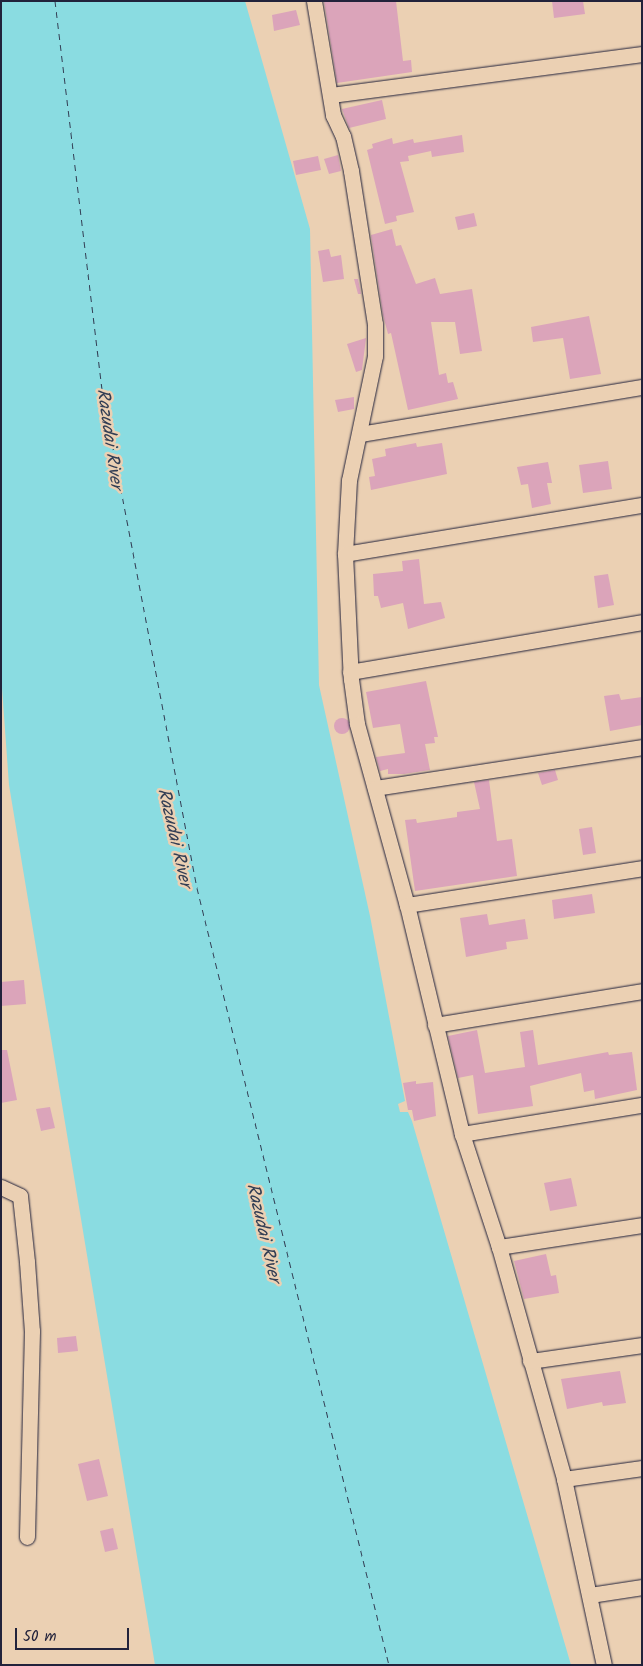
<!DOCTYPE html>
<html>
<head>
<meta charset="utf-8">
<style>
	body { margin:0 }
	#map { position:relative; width:643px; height:1666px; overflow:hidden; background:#ebd0b3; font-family:Kalam,sans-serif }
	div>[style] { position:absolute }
	.water>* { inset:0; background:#8adce1 }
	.ferry>* { height:1px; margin-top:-0.5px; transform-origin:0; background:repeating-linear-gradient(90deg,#323e54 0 6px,transparent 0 11px) }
	.building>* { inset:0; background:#dba4ba }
	.round { border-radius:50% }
	.roads { filter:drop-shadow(0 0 1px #22223b) drop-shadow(0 0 1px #22223b) }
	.minor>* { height:15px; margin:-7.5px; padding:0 7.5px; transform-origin:7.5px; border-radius:7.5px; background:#ebd0b3 }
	span { translate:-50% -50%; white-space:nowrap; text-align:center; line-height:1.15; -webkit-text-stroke:5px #ebd0b3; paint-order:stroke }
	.water-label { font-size:18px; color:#323e54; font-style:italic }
	.frame { position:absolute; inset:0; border:2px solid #22223b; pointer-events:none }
	.scale { position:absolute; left:15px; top:1628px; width:114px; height:22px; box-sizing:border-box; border:2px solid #22223b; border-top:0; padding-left:6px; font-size:15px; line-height:18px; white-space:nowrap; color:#22223b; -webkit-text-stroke:4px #ebd0b3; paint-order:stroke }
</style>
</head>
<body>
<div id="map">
	<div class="water">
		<div style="clip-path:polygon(1px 1px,245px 1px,310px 229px,319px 685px,370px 916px,405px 1101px,398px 1104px,400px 1112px,408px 1112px,412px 1121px,571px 1665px,155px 1665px,9px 785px,1px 674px)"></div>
	</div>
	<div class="ferry">
		<div style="left:55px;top:1px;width:392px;rotate:83.1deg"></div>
		<div style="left:102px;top:390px;width:507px;rotate:79.2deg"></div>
		<div style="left:197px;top:888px;width:800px;rotate:76.12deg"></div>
	</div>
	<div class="building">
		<div style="clip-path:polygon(324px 1px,396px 1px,403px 61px,411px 60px,412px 72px,337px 83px)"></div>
		<div style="clip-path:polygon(552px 1px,583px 1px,585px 14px,554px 18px)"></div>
		<div style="clip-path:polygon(296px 10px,300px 25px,274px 31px,272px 15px)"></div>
		<div style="clip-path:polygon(382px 100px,386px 119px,349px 128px,342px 109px)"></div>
		<div style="clip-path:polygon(462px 135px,464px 152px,432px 157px,431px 151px,408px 156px,409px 161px,400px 162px,414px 212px,396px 216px,397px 221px,385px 224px,367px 150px,373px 148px,372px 144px,392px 138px,393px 144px,413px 139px,414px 143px)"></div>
		<div style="clip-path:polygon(338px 155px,341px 171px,329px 174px,324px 159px)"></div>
		<div style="clip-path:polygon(318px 156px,321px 170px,296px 175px,293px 161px)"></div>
		<div style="clip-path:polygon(474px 213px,477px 226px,458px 230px,455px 217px)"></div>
		<div style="clip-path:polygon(392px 229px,396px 246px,401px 245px,416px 284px,435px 278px,440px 294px,472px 289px,482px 351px,460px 354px,455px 322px,431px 322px,439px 375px,446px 373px,448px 383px,453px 382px,458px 399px,408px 410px,391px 333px,388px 334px,383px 315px,371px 235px)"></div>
		<div style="clip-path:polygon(329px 249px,331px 257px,341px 255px,344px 279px,323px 282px,318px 251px)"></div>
		<div style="clip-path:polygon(354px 279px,358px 279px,361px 294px,358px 294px)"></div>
		<div style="clip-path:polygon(589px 316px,601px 374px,570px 379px,563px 338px,533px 342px,531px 327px)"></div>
		<div style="clip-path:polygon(366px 338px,362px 370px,356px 372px,347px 344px)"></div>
		<div style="clip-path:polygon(354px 397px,354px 409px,338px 412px,335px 400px)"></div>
		<div style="clip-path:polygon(416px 443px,417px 447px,442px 443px,447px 474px,371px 490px,369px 477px,375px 476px,372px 459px,386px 456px,385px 449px)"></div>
		<div style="clip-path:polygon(608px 461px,612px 489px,583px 493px,579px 465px)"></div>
		<div style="clip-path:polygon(548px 462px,552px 483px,547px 483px,551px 504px,532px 508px,528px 484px,521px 485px,517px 467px)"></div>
		<div style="clip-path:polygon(419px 559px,424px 604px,441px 602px,445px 618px,408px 629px,403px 603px,381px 608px,378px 596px,374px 596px,373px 574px,403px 571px,402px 561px)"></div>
		<div style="clip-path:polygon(608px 574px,614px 605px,598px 608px,594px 576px)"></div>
		<div style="clip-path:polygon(426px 681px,438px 737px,434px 737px,435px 743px,425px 744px,430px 770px,404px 774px,388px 774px,388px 769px,380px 771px,376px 757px,405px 753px,400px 724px,373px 728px,366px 692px)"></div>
		<div style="clip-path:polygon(619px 694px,621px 700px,642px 697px,642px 725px,610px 731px,604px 696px)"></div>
		<div class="round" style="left:334px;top:718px;width:16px;height:16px"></div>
		<div style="clip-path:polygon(555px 770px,558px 780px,542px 785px,538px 773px)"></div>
		<div style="clip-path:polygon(489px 780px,497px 841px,512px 839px,517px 876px,415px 891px,405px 820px,416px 819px,417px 823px,457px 817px,457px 812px,480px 809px,474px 782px)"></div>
		<div style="clip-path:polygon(592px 827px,596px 853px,583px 855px,579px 829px)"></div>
		<div style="clip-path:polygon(592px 894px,595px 913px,554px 919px,552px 900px)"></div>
		<div style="clip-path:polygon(487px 914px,489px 925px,525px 919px,528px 939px,506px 942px,507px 949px,466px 957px,460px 918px)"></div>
		<div style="clip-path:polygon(24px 980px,26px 1004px,1px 1006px,1px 982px)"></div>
		<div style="clip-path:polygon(477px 1030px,485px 1073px,525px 1067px,520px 1032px,533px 1030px,538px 1065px,608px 1052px,609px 1055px,632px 1052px,637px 1090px,595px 1099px,594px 1090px,584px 1092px,581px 1073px,530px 1086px,533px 1106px,478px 1114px,473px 1075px,458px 1078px,448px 1036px)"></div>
		<div style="clip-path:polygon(1px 1050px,7px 1050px,17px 1100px,1px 1103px)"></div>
		<div style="clip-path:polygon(416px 1081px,416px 1084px,433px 1082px,436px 1116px,414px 1121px,412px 1110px,408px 1110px,403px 1083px)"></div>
		<div style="clip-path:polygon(50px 1107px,55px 1128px,41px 1131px,36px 1109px)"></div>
		<div style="clip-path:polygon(571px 1178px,577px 1206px,550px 1211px,544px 1183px)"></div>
		<div style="clip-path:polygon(546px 1254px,551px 1276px,556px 1275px,559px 1293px,524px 1299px,514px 1261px)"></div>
		<div style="clip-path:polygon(76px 1336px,78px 1351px,58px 1353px,57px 1338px)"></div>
		<div style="clip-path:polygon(620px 1371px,626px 1403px,603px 1406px,602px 1402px,567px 1409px,561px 1379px)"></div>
		<div style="clip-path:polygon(99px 1459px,108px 1496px,87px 1501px,78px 1464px)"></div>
		<div style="clip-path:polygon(113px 1528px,118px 1549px,105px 1552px,100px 1531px)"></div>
	</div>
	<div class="roads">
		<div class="minor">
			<div style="left:314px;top:1px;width:116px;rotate:80.5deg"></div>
			<div style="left:333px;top:115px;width:23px;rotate:65deg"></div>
			<div style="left:343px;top:136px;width:36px;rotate:77deg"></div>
			<div style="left:351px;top:171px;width:155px;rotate:81.1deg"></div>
			<div style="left:375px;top:324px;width:32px;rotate:90deg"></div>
			<div style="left:375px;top:356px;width:127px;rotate:101.8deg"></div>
			<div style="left:349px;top:480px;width:74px;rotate:93.1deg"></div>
			<div style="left:345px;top:554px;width:125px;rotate:87.3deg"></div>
			<div style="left:351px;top:679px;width:45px;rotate:82.4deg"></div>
			<div style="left:357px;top:724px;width:188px;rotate:74.6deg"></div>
			<div style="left:407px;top:905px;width:236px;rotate:76.5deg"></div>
			<div style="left:462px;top:1134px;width:119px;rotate:71.9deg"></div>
			<div style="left:499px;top:1247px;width:241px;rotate:74.3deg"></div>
			<div style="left:564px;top:1479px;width:190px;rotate:77.9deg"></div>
			<div style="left:331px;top:95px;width:314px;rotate:-7.5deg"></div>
			<div style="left:360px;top:434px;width:286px;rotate:-9.5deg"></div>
			<div style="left:345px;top:554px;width:301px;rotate:-9.4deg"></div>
			<div style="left:350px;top:672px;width:296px;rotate:-9.7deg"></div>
			<div style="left:375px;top:788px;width:270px;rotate:-8.7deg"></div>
			<div style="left:407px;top:905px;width:238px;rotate:-8.9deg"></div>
			<div style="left:435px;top:1025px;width:210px;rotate:-9.3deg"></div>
			<div style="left:462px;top:1134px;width:182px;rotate:-9.2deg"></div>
			<div style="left:1px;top:1187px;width:21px;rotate:25deg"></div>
			<div style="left:20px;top:1196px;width:66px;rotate:83.9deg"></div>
			<div style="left:27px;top:1262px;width:69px;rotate:85.9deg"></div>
			<div style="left:32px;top:1331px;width:206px;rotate:91.4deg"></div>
			<div style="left:499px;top:1247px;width:145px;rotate:-8.7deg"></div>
			<div style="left:530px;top:1361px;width:113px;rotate:-8.1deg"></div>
			<div style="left:564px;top:1479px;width:79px;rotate:-8deg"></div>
			<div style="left:590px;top:1595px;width:53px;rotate:-8.7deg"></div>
		</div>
	</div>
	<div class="water-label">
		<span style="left:108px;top:439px;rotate:82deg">Razudai River</span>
		<span style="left:173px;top:838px;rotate:77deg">Razudai River</span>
		<span style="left:262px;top:1233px;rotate:77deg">Razudai River</span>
	</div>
	<div class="frame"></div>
	<div class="scale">50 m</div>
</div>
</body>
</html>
